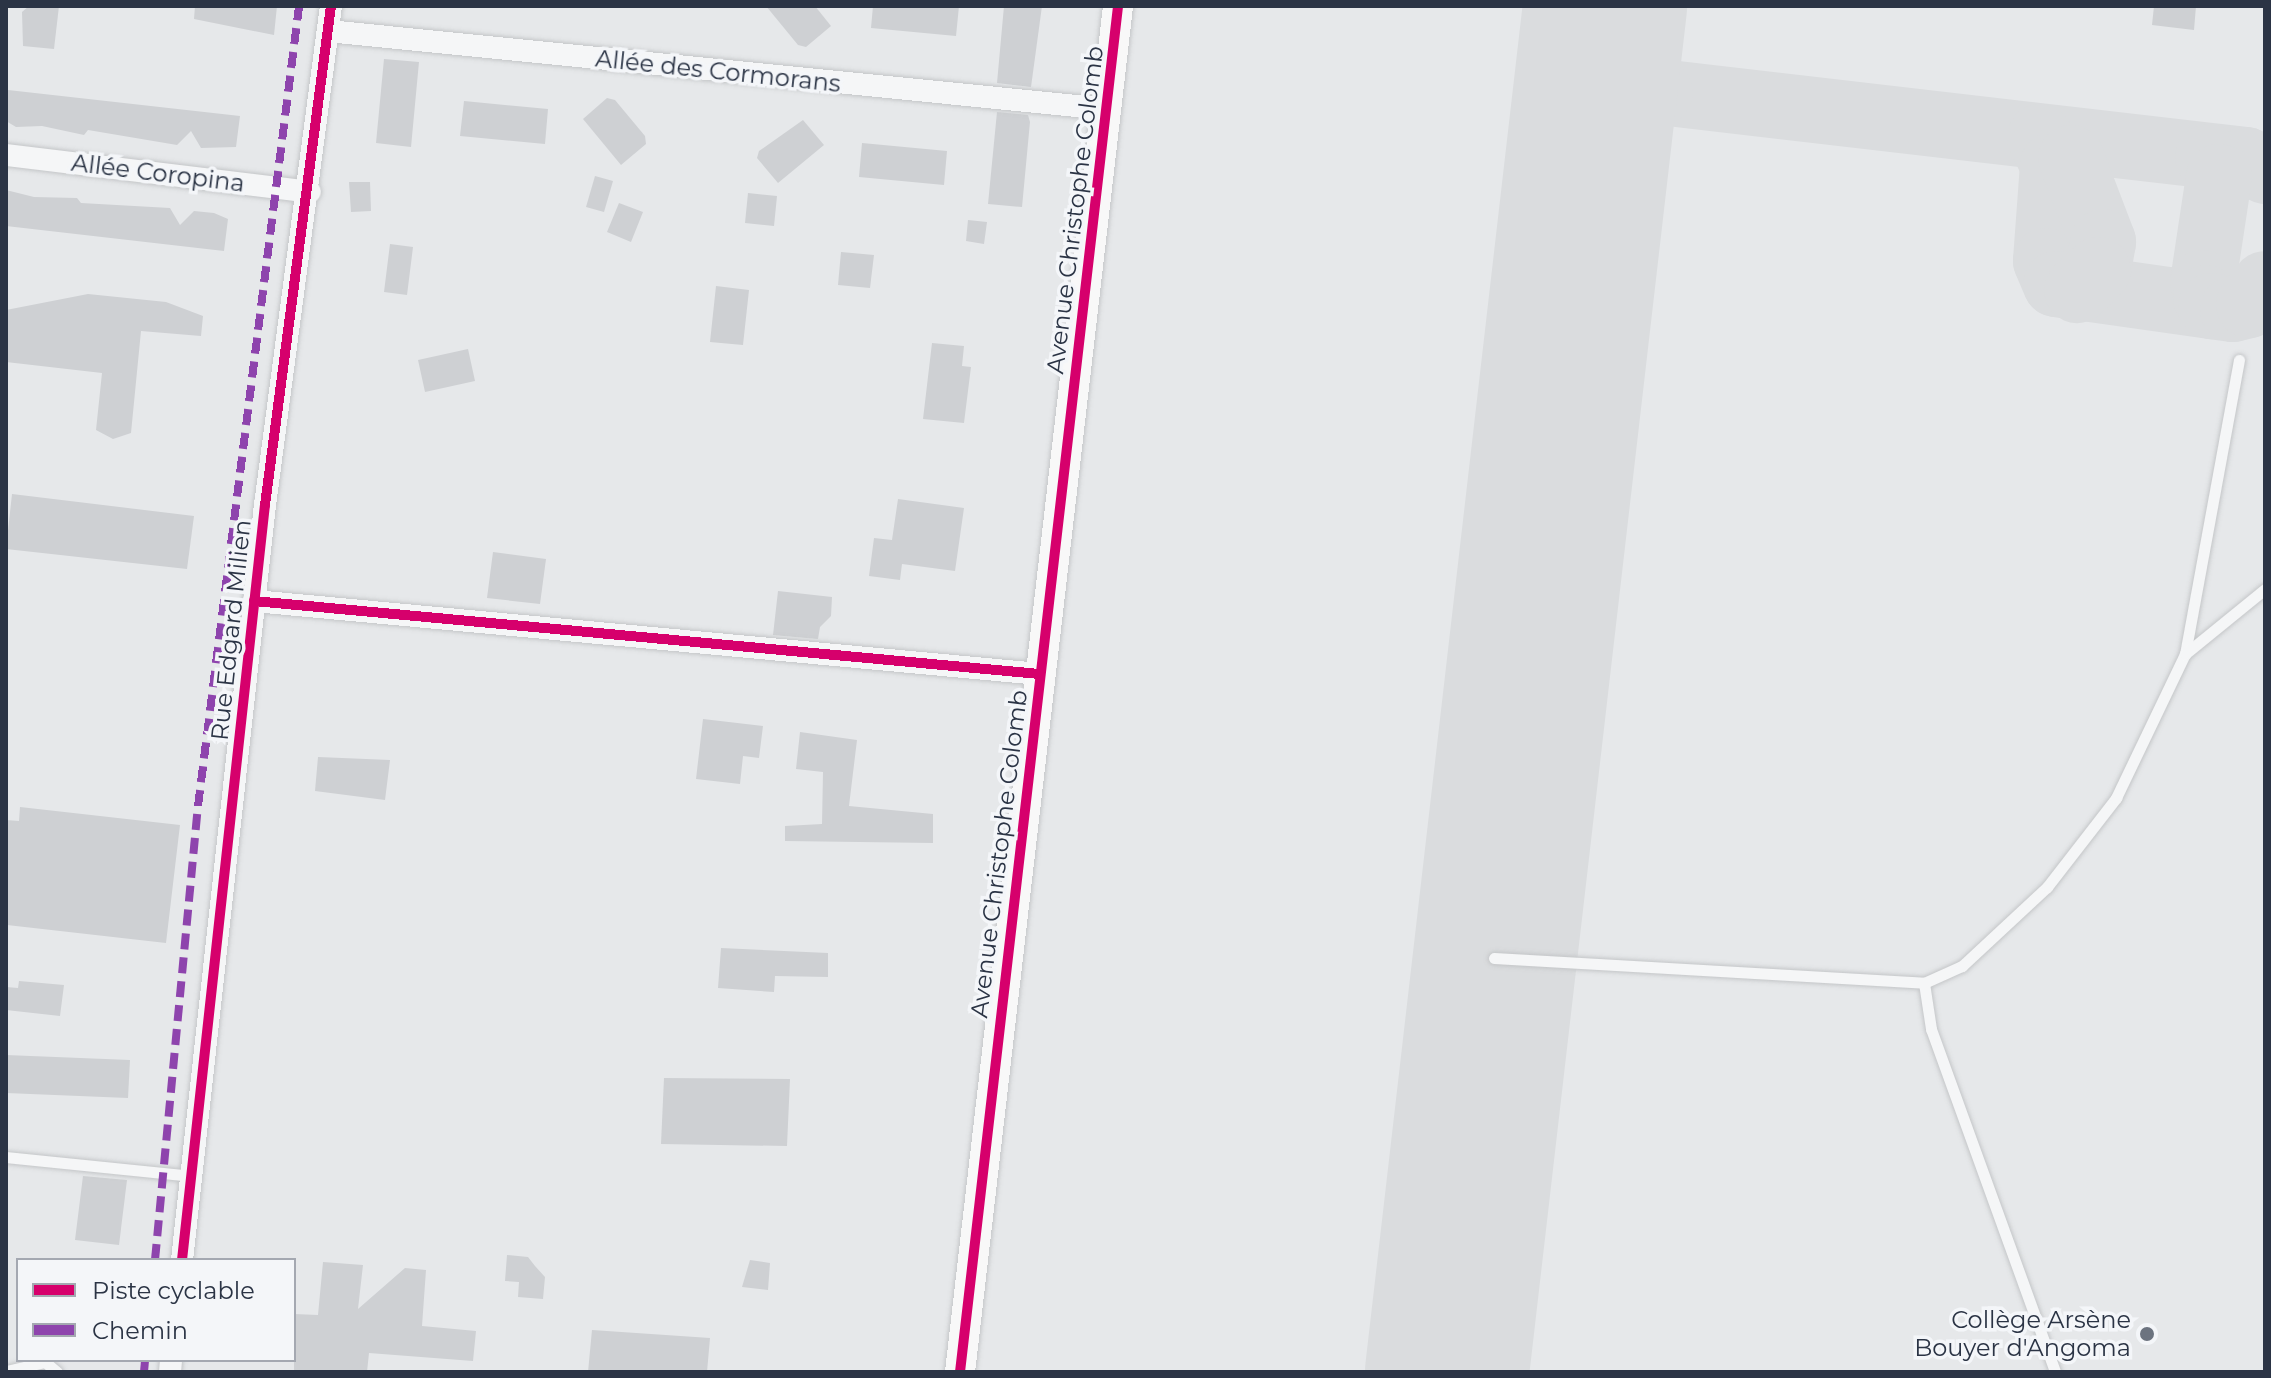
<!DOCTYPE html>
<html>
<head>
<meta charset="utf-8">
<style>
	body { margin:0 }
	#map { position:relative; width:2271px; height:1378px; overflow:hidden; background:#e6e8ea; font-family:Montserrat,sans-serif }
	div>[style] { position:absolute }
	.taxiway>* { height:66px; margin:-33px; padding:0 33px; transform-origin:33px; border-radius:33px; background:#dadcde }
	.runway>* { height:164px; margin:-82px; padding:0 82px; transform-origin:82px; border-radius:82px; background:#dadcde }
	.building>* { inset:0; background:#ced0d3 }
	.roads { filter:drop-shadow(0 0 2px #c4c6c8) drop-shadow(0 0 2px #c4c6c8) }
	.lane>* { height:11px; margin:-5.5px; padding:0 5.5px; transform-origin:5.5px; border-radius:5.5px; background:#f5f6f7 }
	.street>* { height:22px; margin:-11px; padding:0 11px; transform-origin:11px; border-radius:11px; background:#f5f6f7 }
	.secondary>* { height:30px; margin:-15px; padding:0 15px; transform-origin:15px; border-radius:15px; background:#f8f8f8 }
	.quiet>* { height:8px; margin-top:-4px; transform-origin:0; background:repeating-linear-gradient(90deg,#8e44ad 0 16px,transparent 0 24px) }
	.cycleway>* { height:10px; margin:-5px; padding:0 5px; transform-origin:5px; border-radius:5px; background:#d6006c }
	.dots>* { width:22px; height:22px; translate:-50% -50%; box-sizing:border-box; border:4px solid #f4f6f9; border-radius:50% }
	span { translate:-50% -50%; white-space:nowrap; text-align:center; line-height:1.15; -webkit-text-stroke:7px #f4f6f9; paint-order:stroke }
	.street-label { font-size:24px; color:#2b3445 }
	.poi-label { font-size:24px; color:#2b3445 }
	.right { translate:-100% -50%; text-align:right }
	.frame { position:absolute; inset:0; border:8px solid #2b3445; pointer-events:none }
	.legend { position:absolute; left:16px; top:1258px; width:280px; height:104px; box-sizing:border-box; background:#f4f6f9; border:2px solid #a4a8b1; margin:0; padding:10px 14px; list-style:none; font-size:24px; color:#2b3445 }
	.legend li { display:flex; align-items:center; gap:16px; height:40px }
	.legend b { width:40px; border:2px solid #a4a8b1 }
</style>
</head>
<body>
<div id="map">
	<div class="taxiway">
		<div style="left:1606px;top:6px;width:32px;rotate:86deg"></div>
		<div style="left:1608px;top:38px;width:30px;rotate:67deg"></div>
		<div style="left:1620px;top:66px;width:48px;rotate:33deg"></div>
		<div style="left:1660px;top:92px;width:590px;rotate:6.62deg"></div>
		<div style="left:2246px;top:160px;width:22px;rotate:30deg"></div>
		<div style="left:2040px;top:137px;width:31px;rotate:65deg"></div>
		<div style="left:2053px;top:165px;width:96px;rotate:94.2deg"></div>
		<div style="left:2046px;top:261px;width:25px;rotate:67deg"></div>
		<div style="left:2056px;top:284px;width:157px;rotate:8.1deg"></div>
		<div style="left:1587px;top:153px;width:46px;rotate:-55.6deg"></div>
		<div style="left:1613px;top:115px;width:23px;rotate:-38deg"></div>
		<div style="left:1631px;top:101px;width:30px;rotate:-17deg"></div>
		<div style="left:2208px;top:157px;width:23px;rotate:61deg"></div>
		<div style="left:2219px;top:177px;width:107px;rotate:98.6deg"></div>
		<div style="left:2203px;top:283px;width:15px;rotate:79deg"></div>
		<div style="left:2206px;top:298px;width:9px;rotate:58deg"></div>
		<div style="left:2211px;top:306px;width:22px;rotate:8deg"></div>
		<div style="left:2233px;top:309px;width:16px;rotate:-14deg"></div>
		<div style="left:2249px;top:305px;width:26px;rotate:-53deg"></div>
		<div style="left:2071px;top:158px;width:90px;rotate:69.1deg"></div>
		<div style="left:2103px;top:242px;width:28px;rotate:100deg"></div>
		<div style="left:2098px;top:270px;width:29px;rotate:136deg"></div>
	</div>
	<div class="runway">
		<div style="left:1447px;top:1372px;width:1375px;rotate:-83.4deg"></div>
	</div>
	<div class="building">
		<div style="clip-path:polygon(29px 6px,59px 6px,54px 49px,23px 46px,22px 12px)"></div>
		<div style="clip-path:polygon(195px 6px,277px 6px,274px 35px,194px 19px)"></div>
		<div style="clip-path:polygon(766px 6px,815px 6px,831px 26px,806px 47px,798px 45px)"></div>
		<div style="clip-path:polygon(873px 6px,959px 6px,956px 36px,871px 28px)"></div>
		<div style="clip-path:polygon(1004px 6px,1042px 6px,1031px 87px,997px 83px)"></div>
		<div style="clip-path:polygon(2154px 6px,2196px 6px,2194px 30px,2152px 25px)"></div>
		<div style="clip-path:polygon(384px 59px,419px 62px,411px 147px,376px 143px)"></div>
		<div style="clip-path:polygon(8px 90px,240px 116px,236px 147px,201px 148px,191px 131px,177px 145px,88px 130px,84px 135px,42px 126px,16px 127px,6px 121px)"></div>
		<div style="clip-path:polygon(607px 98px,615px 100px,645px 136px,646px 144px,621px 165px,583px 119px)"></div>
		<div style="clip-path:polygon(464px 101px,548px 109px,545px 144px,460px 136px)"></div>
		<div style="clip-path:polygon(997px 112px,1028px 115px,1030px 122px,1022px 207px,988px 204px)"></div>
		<div style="clip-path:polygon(803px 120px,824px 145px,778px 183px,757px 158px,759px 151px)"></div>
		<div style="clip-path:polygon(862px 143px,947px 151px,944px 185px,859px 177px)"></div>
		<div style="clip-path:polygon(595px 176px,613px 181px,604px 212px,586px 207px)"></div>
		<div style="clip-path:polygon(349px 182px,370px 182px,371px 211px,351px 212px)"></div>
		<div style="clip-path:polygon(6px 190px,34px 197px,77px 198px,81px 203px,170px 208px,180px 225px,194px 211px,214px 213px,228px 219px,224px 251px,6px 226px)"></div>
		<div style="clip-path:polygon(748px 193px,777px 196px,774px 226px,745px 223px)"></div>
		<div style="clip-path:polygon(619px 203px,643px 212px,631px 242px,607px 232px)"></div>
		<div style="clip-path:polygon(968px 220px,987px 222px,984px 244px,966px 241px)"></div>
		<div style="clip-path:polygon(390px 244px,413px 247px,407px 295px,384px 292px)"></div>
		<div style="clip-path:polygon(841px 252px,874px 255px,870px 288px,838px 285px)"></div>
		<div style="clip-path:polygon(716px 286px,749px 290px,743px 345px,710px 342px)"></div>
		<div style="clip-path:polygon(88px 294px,166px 302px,203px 316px,201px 336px,141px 331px,131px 433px,113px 439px,96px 430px,102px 373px,6px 362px,6px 310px)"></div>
		<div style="clip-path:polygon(932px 343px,964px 346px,962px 366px,971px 367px,964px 423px,923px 419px)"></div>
		<div style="clip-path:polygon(468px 349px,475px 381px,425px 392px,418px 360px)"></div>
		<div style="clip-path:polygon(12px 494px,194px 516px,187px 569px,6px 549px)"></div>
		<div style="clip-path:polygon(898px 499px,964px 508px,955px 571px,902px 564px,900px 580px,869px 576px,874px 538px,892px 540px)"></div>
		<div style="clip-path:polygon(493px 552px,546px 559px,540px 604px,487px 598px)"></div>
		<div style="clip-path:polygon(778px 591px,832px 597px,831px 616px,820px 627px,818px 639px,773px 635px)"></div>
		<div style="clip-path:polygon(703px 719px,763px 726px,759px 758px,743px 756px,740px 784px,696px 779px)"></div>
		<div style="clip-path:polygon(800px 732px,857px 740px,849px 806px,933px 814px,933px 843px,785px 841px,785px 826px,822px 824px,823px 772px,796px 769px)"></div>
		<div style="clip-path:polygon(318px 757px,390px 760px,385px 800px,315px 791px)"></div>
		<div style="clip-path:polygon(20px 807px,180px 825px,166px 943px,7px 925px,6px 820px,19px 821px)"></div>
		<div style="clip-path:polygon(721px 948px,828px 953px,828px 977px,775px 976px,774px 992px,718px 988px)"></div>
		<div style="clip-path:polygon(19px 981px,64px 985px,60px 1016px,6px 1010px,6px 987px,18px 988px)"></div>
		<div style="clip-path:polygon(6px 1055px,130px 1060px,128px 1098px,6px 1093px)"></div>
		<div style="clip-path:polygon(664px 1078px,790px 1079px,787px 1146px,661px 1144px)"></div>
		<div style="clip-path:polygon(83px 1176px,127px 1180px,119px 1245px,75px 1240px)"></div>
		<div style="clip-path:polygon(507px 1255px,528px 1257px,535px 1266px,545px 1277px,543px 1299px,518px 1297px,519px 1282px,505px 1281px)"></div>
		<div style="clip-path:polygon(750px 1260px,770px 1263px,768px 1290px,742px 1287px)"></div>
		<div style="clip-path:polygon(323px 1262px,363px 1265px,358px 1309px,405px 1268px,426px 1270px,422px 1326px,476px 1331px,473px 1361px,369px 1353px,367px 1372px,294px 1372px,294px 1314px,318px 1315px)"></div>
		<div style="clip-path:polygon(592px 1330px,710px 1338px,707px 1372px,588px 1372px)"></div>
	</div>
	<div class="roads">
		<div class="lane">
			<div style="left:2185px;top:654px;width:299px;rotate:-79.6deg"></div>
			<div style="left:1494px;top:958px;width:431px;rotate:3.3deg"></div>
			<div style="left:1924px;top:983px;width:42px;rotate:-24.1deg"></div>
			<div style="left:1962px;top:966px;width:116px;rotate:-42.9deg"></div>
			<div style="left:2047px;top:887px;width:113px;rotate:-52.2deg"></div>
			<div style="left:2116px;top:798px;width:160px;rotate:-64.4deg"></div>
			<div style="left:2185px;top:654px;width:103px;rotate:-39.1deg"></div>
			<div style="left:1924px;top:983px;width:47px;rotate:81.3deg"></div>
			<div style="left:1931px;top:1029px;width:365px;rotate:70.1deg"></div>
			<div style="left:6px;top:1157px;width:187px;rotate:5.8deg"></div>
			<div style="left:6px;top:1371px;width:40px;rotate:-13deg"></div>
			<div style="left:45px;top:1362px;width:16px;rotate:40deg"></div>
		</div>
		<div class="street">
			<div style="left:328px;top:31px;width:783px;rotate:5.72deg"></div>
			<div style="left:6px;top:155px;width:306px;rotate:6.9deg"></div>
			<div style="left:254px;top:601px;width:789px;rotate:5.31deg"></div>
			<div style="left:182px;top:1260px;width:760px;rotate:-83.73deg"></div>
			<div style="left:265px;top:505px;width:503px;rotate:-82.47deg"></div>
			<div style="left:170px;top:1372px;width:12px;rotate:-85deg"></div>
		</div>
		<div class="secondary">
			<div style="left:960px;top:1372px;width:1375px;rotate:-83.4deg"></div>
		</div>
	</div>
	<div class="quiet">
		<div style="left:155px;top:1260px;width:456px;rotate:-84.6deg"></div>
		<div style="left:198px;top:806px;width:806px;rotate:-82.8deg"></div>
		<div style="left:144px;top:1372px;width:12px;rotate:-85deg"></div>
	</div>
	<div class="cycleway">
		<div style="left:254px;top:601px;width:789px;rotate:5.31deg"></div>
		<div style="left:182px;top:1260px;width:760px;rotate:-83.73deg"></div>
		<div style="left:265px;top:505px;width:503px;rotate:-82.47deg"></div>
		<div style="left:960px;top:1372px;width:1375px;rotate:-83.4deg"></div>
	</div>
	<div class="dots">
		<div style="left:2147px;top:1334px;background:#6c737f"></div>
	</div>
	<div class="street-label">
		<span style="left:718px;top:71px;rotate:6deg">Allée des Cormorans</span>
		<span style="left:158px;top:173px;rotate:7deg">Allée Coropina</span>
		<span style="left:1075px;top:210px;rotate:-83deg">Avenue Christophe Colomb</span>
		<span style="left:231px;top:630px;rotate:-84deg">Rue Edgard Milien</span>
		<span style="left:999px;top:854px;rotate:-83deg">Avenue Christophe Colomb</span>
	</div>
	<div class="poi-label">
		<span class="right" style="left:2131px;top:1334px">Collège Arsène<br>Bouyer d'Angoma</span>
	</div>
	<div class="frame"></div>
	<ul class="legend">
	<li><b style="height:10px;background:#d6006c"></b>Piste cyclable</li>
	<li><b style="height:10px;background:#8e44ad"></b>Chemin</li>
	</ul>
</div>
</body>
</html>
